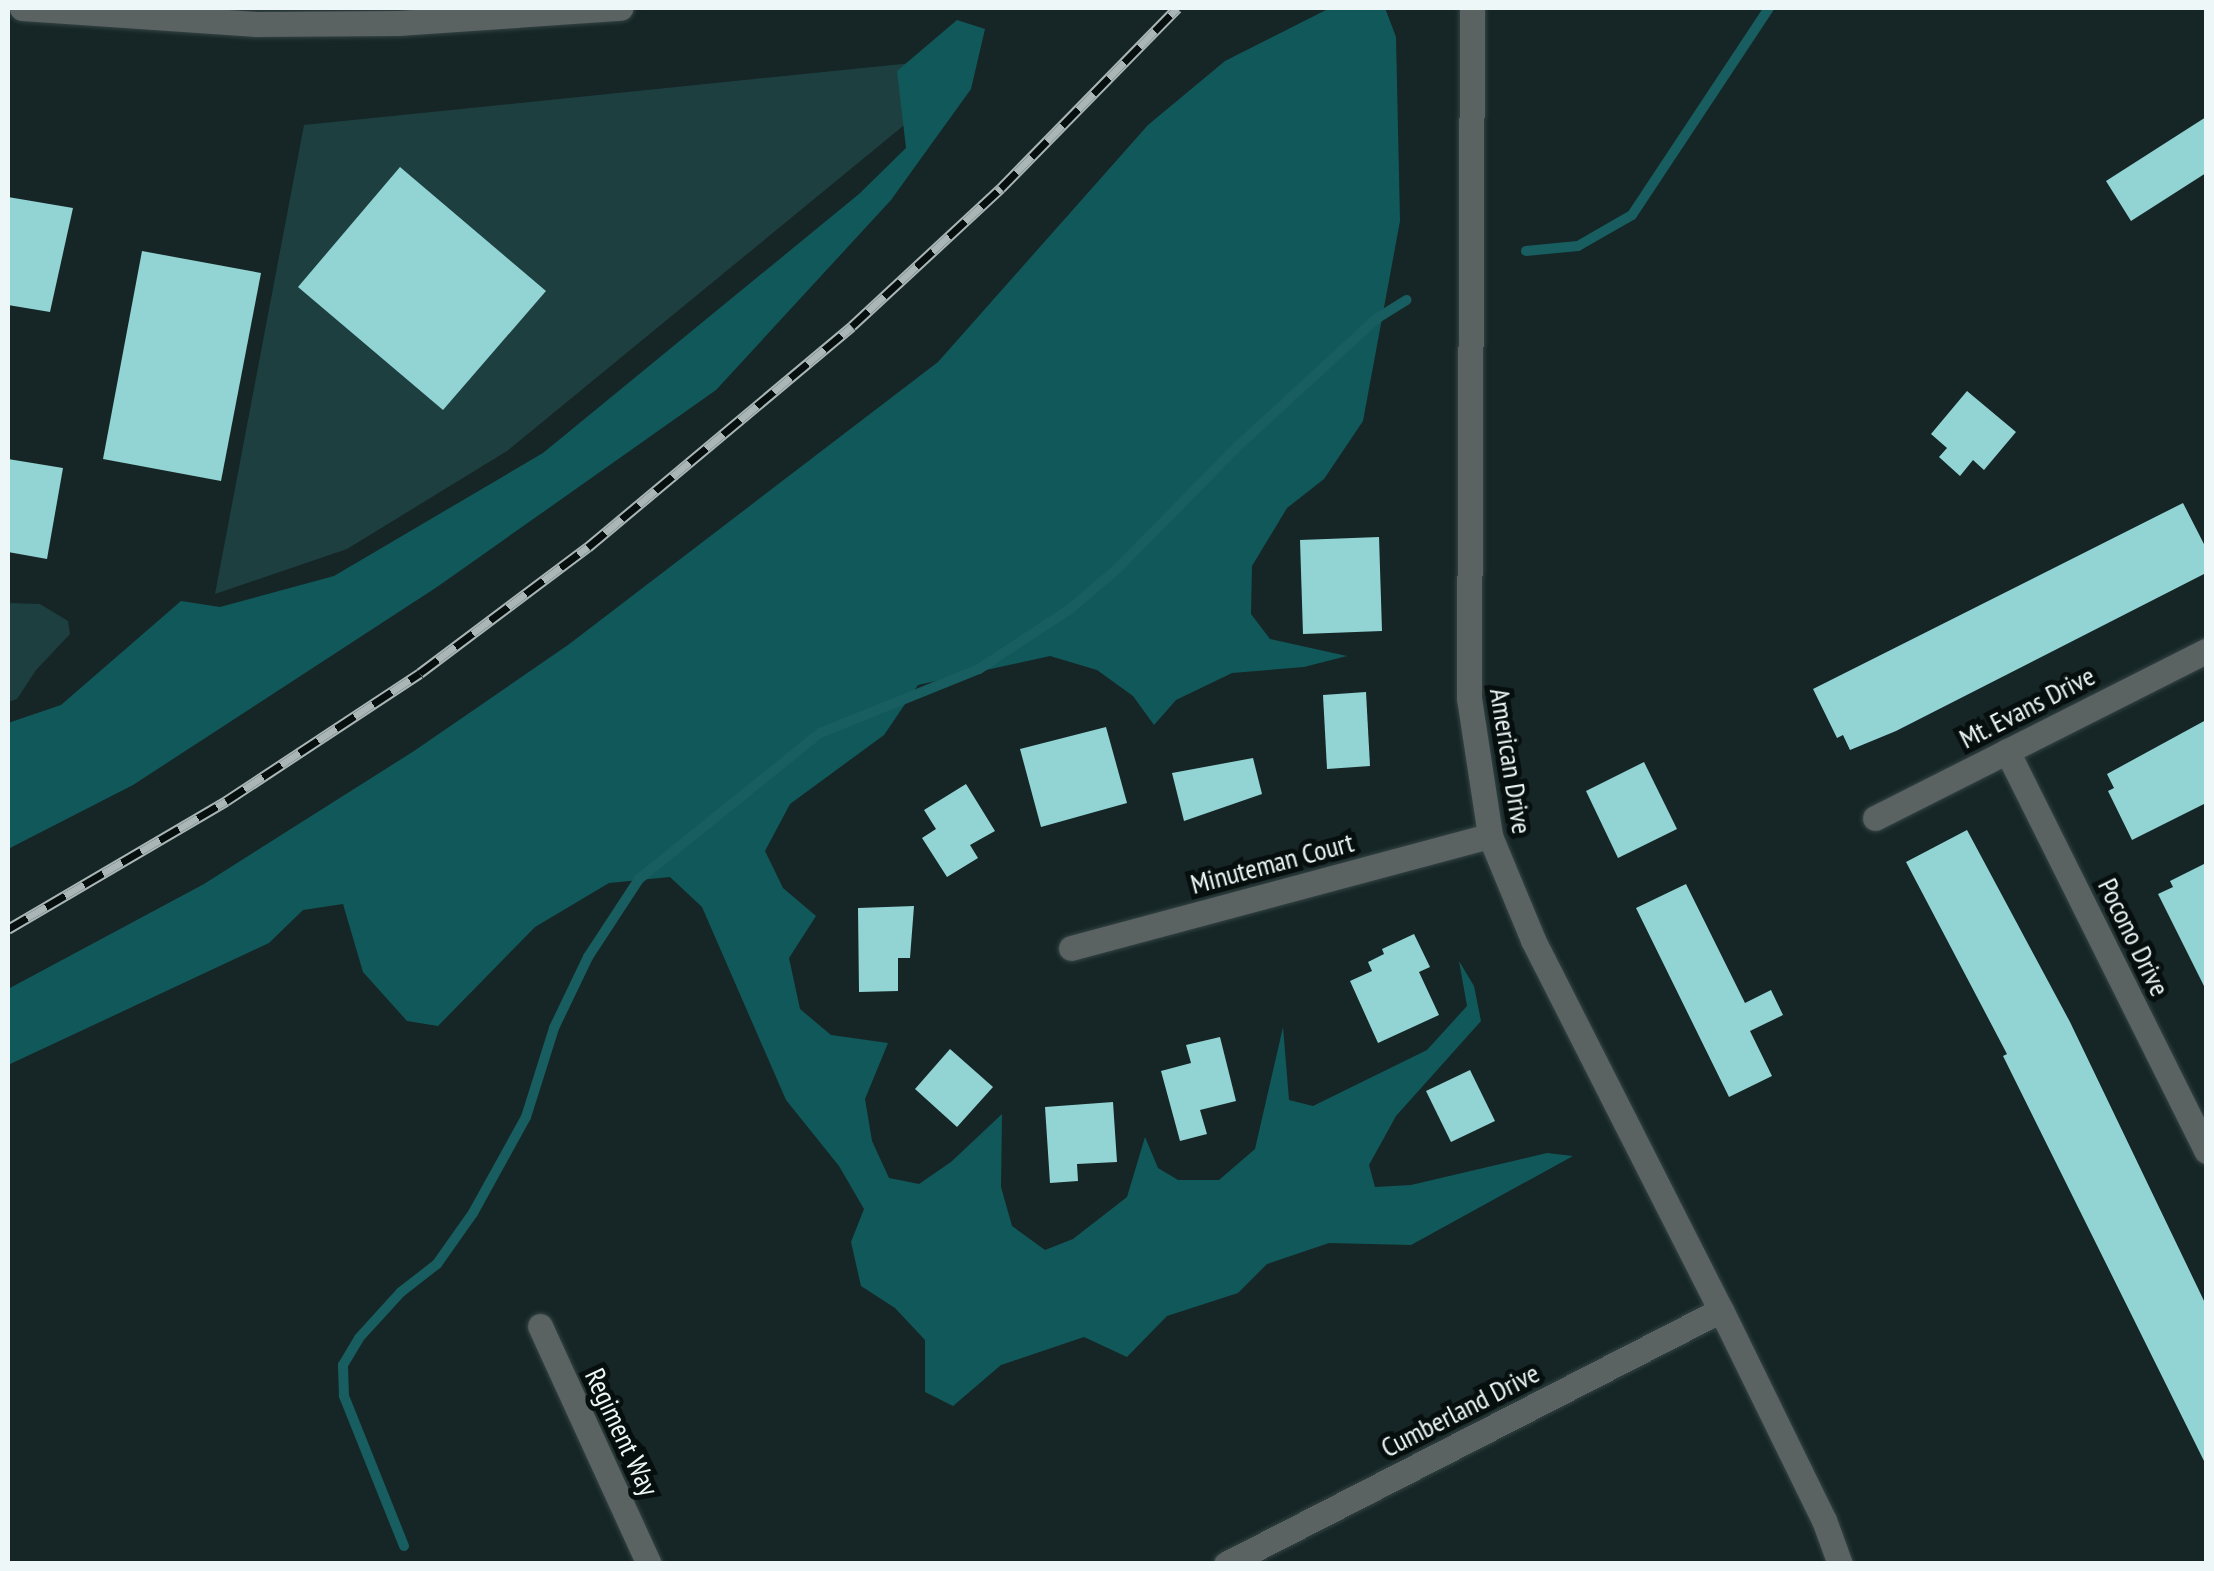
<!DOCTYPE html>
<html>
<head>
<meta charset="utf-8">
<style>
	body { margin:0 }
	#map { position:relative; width:2214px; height:1571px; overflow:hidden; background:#162626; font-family:"PT Sans Narrow",sans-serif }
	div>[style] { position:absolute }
	.green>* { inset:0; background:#1d3f40 }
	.forest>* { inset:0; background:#11585a }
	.stream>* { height:10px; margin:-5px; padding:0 5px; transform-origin:5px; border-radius:5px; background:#185d5f }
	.building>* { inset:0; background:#92d3d4 }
	.roads { filter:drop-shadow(0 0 2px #344343) drop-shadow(0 0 2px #344343) }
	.minor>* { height:25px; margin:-12.5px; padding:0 12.5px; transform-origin:12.5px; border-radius:12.5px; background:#5a6262 }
	.tertiary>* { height:25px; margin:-12.5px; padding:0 12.5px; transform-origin:12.5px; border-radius:12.5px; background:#5a6262 }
	.rail>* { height:11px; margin-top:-5.5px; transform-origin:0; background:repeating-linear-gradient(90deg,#070e0e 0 22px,#aab6b6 0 44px); box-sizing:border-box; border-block:2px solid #aab6b6 }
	span { translate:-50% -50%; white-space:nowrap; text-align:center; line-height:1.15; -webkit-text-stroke:10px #070e0e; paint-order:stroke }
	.street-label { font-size:28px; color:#edf7f7 }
	.frame { position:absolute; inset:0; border:10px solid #edf7f7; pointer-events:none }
</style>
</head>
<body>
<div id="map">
	<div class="green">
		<div style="clip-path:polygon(922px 62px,936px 99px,507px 451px,347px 549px,215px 594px,304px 125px)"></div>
		<div style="clip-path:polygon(8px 603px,40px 604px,68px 621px,70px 634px,36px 670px,17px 699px,8px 702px)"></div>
	</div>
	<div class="forest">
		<div style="clip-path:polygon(1330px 8px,1385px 8px,1396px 37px,1400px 221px,1363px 421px,1324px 479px,1287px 508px,1252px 566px,1251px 614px,1270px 639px,1347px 656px,1304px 667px,1232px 673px,1176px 700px,1154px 725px,1133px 696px,1097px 670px,1050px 656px,918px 685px,884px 735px,790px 804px,765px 851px,783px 888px,816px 916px,789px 958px,800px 1009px,831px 1035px,888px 1043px,865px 1099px,872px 1141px,889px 1178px,919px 1184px,951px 1162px,1002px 1114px,1001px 1187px,1012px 1226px,1045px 1250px,1073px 1239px,1127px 1197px,1145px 1137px,1158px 1168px,1178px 1180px,1219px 1180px,1255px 1149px,1283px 1027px,1289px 1100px,1313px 1106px,1427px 1050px,1467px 1006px,1459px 961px,1474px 986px,1481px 1021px,1396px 1116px,1369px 1165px,1375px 1187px,1411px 1185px,1547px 1153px,1573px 1156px,1411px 1245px,1329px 1243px,1267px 1264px,1238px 1293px,1167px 1316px,1127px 1357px,1084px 1337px,1001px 1365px,953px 1406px,925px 1392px,925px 1340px,895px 1308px,861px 1286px,851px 1242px,864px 1209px,839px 1166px,786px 1100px,702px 907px,670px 877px,609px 883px,535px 927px,438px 1026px,407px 1021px,363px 972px,343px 904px,303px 910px,269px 943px,8px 1065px,8px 989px,204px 884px,414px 751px,568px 645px,938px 362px,1148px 125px,1225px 61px)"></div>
		<div style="clip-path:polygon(957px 20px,985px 29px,971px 89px,891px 200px,716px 390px,437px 587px,133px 785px,8px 849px,8px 723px,61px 705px,181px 601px,220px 607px,334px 576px,543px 453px,859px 194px,906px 148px,897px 71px)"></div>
	</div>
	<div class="stream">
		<div style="left:1526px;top:251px;width:52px;rotate:-5.5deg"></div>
		<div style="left:1578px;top:246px;width:62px;rotate:-29.9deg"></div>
		<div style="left:1632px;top:215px;width:248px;rotate:-56.5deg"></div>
		<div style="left:404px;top:1546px;width:162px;rotate:-111.8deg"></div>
		<div style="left:344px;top:1396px;width:31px;rotate:-92deg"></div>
		<div style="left:343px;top:1365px;width:31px;rotate:-59deg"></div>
		<div style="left:359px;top:1338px;width:62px;rotate:-47.6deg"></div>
		<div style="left:401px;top:1292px;width:46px;rotate:-37.9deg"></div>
		<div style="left:437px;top:1264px;width:62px;rotate:-54.8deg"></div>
		<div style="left:473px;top:1213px;width:110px;rotate:-61.1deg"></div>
		<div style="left:526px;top:1117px;width:93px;rotate:-72.5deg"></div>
		<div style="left:554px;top:1028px;width:79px;rotate:-64.4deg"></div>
		<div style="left:588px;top:957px;width:93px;rotate:-56.8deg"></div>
		<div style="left:639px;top:879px;width:233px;rotate:-38.9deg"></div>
		<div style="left:820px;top:733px;width:171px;rotate:-21.9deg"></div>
		<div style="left:979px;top:669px;width:109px;rotate:-33.4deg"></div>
		<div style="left:1070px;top:609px;width:63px;rotate:-40.5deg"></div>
		<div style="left:1118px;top:568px;width:171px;rotate:-45.5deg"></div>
		<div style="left:1238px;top:446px;width:188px;rotate:-42.6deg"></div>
		<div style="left:1376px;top:319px;width:36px;rotate:-32deg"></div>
	</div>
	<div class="building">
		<div style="clip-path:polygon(2206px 117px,2206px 173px,2131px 221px,2106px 181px)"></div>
		<div style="clip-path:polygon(400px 167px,546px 291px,443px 410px,298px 287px)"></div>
		<div style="clip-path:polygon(8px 197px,73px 208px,50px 312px,8px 305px)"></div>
		<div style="clip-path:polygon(142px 251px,261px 273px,221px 481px,103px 459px)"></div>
		<div style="clip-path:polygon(1967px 391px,2016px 432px,1984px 470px,1973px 460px,1960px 476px,1939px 457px,1947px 448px,1931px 434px)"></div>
		<div style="clip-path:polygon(8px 459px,63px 468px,47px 559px,8px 552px)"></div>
		<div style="clip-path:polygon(2183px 503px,2206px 548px,2206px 573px,1896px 731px,1850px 750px,1843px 735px,1837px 738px,1813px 689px)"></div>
		<div style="clip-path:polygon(1379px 537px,1382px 631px,1303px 634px,1300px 540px)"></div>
		<div style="clip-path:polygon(1366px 692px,1370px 766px,1327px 769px,1323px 695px)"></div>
		<div style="clip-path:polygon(2206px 720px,2206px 803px,2132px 840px,2108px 791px,2114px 788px,2107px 774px)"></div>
		<div style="clip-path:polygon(1106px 727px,1127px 803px,1041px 827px,1020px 749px)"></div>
		<div style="clip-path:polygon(1253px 758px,1262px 794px,1184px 821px,1172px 773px)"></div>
		<div style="clip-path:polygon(1644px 762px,1677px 829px,1618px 858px,1586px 791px)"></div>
		<div style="clip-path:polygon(966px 784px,995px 831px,970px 845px,978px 858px,947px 877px,922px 838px,936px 829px,924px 810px)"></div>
		<div style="clip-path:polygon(1967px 830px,2070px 1022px,2206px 1305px,2206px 1465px,2003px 1056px,2007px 1054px,1906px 862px)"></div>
		<div style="clip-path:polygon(2206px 863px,2206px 990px,2158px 894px,2173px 887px,2170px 881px)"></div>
		<div style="clip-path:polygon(1686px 884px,1745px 1003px,1771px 990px,1783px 1015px,1750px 1031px,1772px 1076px,1729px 1097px,1636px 908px)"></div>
		<div style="clip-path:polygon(914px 906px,910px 958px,898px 958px,898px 991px,859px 992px,858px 908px)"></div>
		<div style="clip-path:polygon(1414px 934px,1430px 967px,1419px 972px,1439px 1015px,1378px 1043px,1350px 981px,1372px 971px,1368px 962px,1384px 954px,1382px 949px)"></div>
		<div style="clip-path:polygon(1220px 1037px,1236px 1101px,1200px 1110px,1207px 1134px,1180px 1141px,1161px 1071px,1191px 1063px,1186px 1045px)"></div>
		<div style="clip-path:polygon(950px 1049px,993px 1087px,957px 1127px,915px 1089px)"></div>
		<div style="clip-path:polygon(1470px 1070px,1495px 1121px,1451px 1142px,1426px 1091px)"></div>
		<div style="clip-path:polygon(1113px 1102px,1117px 1162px,1077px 1164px,1078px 1181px,1050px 1183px,1045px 1107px)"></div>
	</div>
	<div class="roads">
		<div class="minor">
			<div style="left:2007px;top:751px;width:447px;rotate:63.5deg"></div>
			<div style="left:1875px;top:818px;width:371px;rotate:-26.8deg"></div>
			<div style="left:1071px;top:948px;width:434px;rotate:-15deg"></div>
			<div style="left:540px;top:1326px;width:262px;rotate:65.4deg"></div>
			<div style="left:1226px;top:1564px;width:556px;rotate:-27.16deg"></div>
		</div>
		<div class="tertiary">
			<div style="left:22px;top:8px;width:235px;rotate:3.9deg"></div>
			<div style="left:256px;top:24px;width:142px;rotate:-0.4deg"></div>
			<div style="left:398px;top:23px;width:223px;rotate:-3.9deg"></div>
			<div style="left:1472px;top:8px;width:690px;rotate:90.25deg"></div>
			<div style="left:1469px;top:698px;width:140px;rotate:81.3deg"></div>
			<div style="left:1490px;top:836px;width:113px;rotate:67.5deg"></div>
			<div style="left:1533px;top:940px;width:415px;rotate:63.1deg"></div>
			<div style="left:1721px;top:1310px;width:234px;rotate:63.9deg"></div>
			<div style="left:1824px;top:1520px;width:47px;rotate:70deg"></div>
		</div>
	</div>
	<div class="rail">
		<div style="left:8px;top:929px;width:253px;rotate:-30.4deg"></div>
		<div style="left:226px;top:801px;width:232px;rotate:-33.4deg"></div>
		<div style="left:420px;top:673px;width:210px;rotate:-36.9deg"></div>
		<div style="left:588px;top:547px;width:344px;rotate:-39.9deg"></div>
		<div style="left:852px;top:326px;width:203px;rotate:-42.8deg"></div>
		<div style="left:1001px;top:188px;width:252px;rotate:-45.6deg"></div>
	</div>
	<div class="street-label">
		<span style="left:2027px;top:707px;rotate:-27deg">Mt. Evans Drive</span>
		<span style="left:1511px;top:761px;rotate:81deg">American Drive</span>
		<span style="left:1272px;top:863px;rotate:-15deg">Minuteman Court</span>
		<span style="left:2134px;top:937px;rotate:64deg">Pocono Drive</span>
		<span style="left:1460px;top:1410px;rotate:-27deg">Cumberland Drive</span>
		<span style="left:622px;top:1432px;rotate:65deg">Regiment Way</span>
	</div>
	<div class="frame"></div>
</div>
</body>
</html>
